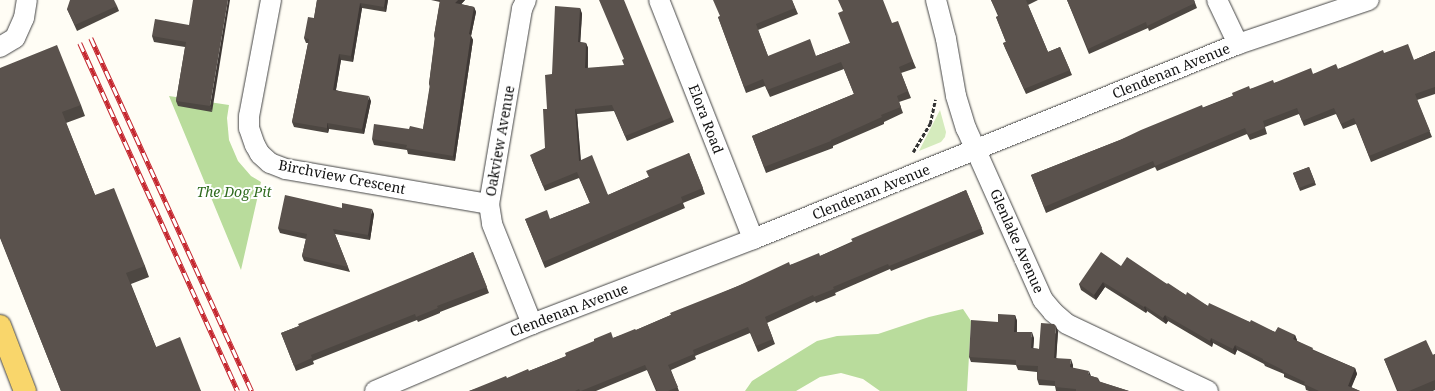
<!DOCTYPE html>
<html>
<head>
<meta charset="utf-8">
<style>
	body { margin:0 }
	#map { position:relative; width:1435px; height:391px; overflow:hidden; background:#fffdf5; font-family:"Noto Serif",serif }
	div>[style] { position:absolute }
	.green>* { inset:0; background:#d5ebbd }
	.forest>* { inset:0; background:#b9dc9c }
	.path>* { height:2.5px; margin-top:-1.25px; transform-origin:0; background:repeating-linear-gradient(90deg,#333 0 4px,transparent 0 6px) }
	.roads { filter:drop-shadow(0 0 1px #444) drop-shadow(0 0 1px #444) }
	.minor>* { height:20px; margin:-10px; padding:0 10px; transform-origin:10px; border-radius:10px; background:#fff }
	.primary>* { height:22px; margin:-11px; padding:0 11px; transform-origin:11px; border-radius:11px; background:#f9d66b }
	.rail>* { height:4.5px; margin-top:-2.25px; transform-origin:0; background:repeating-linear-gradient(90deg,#fff 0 9px,#c4262e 0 18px); box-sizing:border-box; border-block:1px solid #c4262e }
	.wall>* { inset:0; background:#4d4742 }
	.shaded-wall>* { inset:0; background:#3f3936 }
	.building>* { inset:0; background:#5a524d }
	span { translate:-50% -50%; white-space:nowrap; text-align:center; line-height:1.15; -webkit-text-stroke:4px #fff; paint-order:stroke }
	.street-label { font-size:14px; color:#111 }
	.park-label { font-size:14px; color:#2f6b1f; font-style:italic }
</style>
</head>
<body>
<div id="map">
	<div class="green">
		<div style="clip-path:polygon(940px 110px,946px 132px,945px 137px,941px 142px,919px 151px)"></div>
	</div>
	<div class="forest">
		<div style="clip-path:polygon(169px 96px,229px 105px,227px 118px,229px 140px,238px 161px,251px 176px,261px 182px,241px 270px)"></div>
		<div style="clip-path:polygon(963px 309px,971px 321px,967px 391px,880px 391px,863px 379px,841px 373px,820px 377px,796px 391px,745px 391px,752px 381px,817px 341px,837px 336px,878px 334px,929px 317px)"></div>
	</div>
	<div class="path">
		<div style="left:913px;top:152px;width:33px;rotate:-59deg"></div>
		<div style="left:930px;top:124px;width:25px;rotate:-78deg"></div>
	</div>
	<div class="roads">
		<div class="minor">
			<div style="left:271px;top:0;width:118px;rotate:100.7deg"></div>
			<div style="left:249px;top:116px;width:12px;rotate:90deg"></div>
			<div style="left:249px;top:128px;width:18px;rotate:71deg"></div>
			<div style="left:255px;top:145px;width:10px;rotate:61deg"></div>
			<div style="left:260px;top:154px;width:13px;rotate:42deg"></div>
			<div style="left:270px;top:163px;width:17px;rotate:21deg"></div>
			<div style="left:286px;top:169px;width:206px;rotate:9.8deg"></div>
			<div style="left:526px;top:0;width:10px;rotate:114deg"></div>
			<div style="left:522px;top:9px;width:198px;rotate:99.6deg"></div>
			<div style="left:489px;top:204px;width:20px;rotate:81deg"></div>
			<div style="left:492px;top:224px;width:108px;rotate:68.2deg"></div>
			<div style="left:659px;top:0;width:257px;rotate:68.5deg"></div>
			<div style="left:936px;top:0;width:40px;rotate:75.6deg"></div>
			<div style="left:946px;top:39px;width:58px;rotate:80deg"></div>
			<div style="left:956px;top:96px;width:34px;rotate:73deg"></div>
			<div style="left:966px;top:128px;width:188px;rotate:65.9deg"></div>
			<div style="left:1043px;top:300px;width:16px;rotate:50deg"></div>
			<div style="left:1053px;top:312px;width:18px;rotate:41deg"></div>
			<div style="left:1067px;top:324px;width:156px;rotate:25.4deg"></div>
			<div style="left:1217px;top:0;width:49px;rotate:64.5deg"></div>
			<div style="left:0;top:47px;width:17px;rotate:-31deg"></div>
			<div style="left:15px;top:38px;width:22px;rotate:-66deg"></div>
			<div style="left:24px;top:18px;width:18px;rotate:-81deg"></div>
			<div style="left:375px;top:391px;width:171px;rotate:-23.1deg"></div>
			<div style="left:532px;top:324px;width:237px;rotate:-21deg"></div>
			<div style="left:753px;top:239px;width:523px;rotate:-21.9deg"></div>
			<div style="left:1238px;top:44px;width:138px;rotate:-18.6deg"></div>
		</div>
		<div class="primary">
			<div style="left:0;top:326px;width:70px;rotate:69deg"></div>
		</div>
	</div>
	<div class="rail">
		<div style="left:91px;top:38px;width:388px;rotate:65.5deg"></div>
		<div style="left:80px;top:43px;width:382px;rotate:65.6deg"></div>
	</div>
	<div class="wall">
		<div style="clip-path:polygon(317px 0,388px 0,386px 12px,362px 8px,353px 62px,341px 60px,336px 90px,371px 101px,364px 134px,329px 129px,328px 133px,294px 127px,292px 122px,308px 43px,306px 43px,304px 38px,314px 18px)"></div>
		<div style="clip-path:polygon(431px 0,465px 0,461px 4px,474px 7px,476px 12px,471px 36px,473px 40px,455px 161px,408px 154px,407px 150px,374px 145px,372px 139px,409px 129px,423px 129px,430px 87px,429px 84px,435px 39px,434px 36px,440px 2px)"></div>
		<div style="clip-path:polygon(792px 0,798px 14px,758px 30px,768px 56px,816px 56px,850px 43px,892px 23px,913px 61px,916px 68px,901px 73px,911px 98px,899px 102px,903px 113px,884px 122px,884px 124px,833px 146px,833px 148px,766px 173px,752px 136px,854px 94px,844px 69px,770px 97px,765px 86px,746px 93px,718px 17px)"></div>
		<div style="clip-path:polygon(991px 0,1038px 0,1028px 5px,1048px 52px,1060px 47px,1072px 75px,1026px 94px,1005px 48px,1003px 43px,1006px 42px,996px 17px,998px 16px)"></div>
		<div style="clip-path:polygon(1067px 0,1194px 0,1197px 8px,1149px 31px,1148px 28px,1089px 54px)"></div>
		<div style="clip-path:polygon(117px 6px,119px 11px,77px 31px,67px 9px)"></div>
		<div style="clip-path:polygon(580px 8px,582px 14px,580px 42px,586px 43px,588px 48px,588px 68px,672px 117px,674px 122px,627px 141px,614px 111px,577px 114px,581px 160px,608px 195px,649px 177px,689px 153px,705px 194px,683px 203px,685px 208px,545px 268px,525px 219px,550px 219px,590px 203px,579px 178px,545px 191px,532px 160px,545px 148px,547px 109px,552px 74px)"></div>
		<div style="clip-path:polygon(189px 25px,212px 112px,178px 106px,176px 101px,185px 47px,154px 42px,152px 36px)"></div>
		<div style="clip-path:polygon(1435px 51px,1435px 94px,1417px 100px,1432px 137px,1371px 162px,1356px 124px,1343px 129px,1336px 114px,1304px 126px,1299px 114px,1265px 127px,1267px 134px,1250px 140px,1247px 134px,1157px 171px,1155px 167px,1046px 213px,1031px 175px,1120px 140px,1250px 89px,1274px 83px,1313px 74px,1338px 69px,1384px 53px,1414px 60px)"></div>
		<div style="clip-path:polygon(0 68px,81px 105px,85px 116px,66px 123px,95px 195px,145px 266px,149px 277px,131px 284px,156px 347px,201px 391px,61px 391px,0 238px)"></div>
		<div style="clip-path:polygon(1309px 167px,1316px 185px,1300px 191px,1293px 173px)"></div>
		<div style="clip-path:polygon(966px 190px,984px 234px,891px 271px,890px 269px,835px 293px,836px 295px,816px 303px,815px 301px,767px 323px,775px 344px,758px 352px,750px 333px,695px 356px,696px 359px,671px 370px,679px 391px,656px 391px,647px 370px,596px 391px,469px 391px,529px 371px,613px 338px,636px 330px,738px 286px,790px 265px,820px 256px)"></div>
		<div style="clip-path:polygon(342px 208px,374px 214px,370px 240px,335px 234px,350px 272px,304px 261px,302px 256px,306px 239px,280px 233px,278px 228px)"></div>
		<div style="clip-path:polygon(473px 252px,489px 293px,440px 312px,440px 313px,418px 322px,417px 320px,313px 361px,314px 364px,296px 371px,281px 333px,299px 326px)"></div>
		<div style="clip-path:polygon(1121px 266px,1167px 284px,1186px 295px,1208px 306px,1275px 332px,1295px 335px,1297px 341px,1314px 350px,1355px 368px,1357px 374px,1351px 387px,1360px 391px,1309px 391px,1306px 390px,1305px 386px,1284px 377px,1284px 374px,1265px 366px,1264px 364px,1237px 350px,1235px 355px,1213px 343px,1212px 347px,1168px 321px,1166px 324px,1147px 311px,1146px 313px,1105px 287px,1096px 300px,1081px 290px,1079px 284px)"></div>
		<div style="clip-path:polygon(1015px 315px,1017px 321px,1017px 332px,1034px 338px,1033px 348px,1039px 349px,1058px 331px,1056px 358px,1073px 365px,1073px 368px,1091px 376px,1098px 378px,1100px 382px,1129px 391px,1056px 391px,1055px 386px,1039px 385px,1037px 379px,1037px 372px,1018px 370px,1016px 365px,971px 362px,969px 357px,998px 322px)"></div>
		<div style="clip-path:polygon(1435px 354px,1435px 390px,1433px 391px,1397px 391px,1384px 359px,1433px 355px)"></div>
	</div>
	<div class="shaded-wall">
		<div style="clip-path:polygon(228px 0,230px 0,212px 112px,210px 106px)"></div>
		<div style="clip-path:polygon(385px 0,388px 0,386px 12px,384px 7px)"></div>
		<div style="clip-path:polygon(458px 0,465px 0,457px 9px,455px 3px)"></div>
		<div style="clip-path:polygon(360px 3px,362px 8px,353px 62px,351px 56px)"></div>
		<div style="clip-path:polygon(474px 7px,476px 12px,471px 36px,473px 40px,455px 161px,453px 156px,469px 34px)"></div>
		<div style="clip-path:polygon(580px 8px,582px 14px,580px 48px,578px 42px)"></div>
		<div style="clip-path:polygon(586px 43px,588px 48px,587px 73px,585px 68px)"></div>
		<div style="clip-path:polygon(339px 54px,341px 60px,335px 95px,333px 90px)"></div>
		<div style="clip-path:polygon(369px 96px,371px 101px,364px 134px,362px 129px)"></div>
		<div style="clip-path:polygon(575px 109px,577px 114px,581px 167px,579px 161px)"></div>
		<div style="clip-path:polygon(327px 123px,329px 129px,328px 133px,327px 128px)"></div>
		<div style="clip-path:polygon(372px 209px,374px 214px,370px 240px,368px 235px)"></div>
		<div style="clip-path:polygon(1103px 282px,1105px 287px,1096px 300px,1094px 295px)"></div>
		<div style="clip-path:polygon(1145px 306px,1147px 311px,1146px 313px,1144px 307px)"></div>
		<div style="clip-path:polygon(1015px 315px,1017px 321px,1016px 337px,1014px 332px)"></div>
		<div style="clip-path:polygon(1165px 315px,1168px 321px,1166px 324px,1163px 318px)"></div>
		<div style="clip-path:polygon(1056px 326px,1058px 331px,1056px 363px,1054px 358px)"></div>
		<div style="clip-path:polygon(1032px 332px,1034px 338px,1033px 354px,1031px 348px)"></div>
		<div style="clip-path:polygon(1295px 335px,1297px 340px,1296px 345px,1293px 339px)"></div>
		<div style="clip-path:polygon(1211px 338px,1213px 343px,1212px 347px,1210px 341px)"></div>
		<div style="clip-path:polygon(1235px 345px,1237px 350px,1235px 355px,1233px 349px)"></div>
		<div style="clip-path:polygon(1071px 359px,1073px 365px,1072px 373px,1070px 367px)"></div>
		<div style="clip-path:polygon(1355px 368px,1357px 374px,1350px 391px,1348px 386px)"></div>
		<div style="clip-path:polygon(1089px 371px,1091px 376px,1088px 375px)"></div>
	</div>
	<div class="building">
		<div style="clip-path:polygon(70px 0,114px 0,117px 6px,75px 25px,67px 9px)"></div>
		<div style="clip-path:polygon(193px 0,228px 0,210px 106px,176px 101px,186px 42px,152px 36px,155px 19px,189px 25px)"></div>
		<div style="clip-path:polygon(317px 0,385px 0,384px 7px,360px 3px,351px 56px,339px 54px,333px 90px,369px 96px,362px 129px,327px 123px,327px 128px,292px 122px,309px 39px,304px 38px,308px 17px,314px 18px)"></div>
		<div style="clip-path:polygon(440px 0,458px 0,455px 3px,474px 7px,469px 34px,471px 35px,453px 156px,406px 148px,407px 145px,372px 139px,374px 124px,409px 129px,410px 126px,423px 129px,430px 84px,429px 84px,435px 36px,434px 36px)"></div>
		<div style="clip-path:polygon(599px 0,624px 0,672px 117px,625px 136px,612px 105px,575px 109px,579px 161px,592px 155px,608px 195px,649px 177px,646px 171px,689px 153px,703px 188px,681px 197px,683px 202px,543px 262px,525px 219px,547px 210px,550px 219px,590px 203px,577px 172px,543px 186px,530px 155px,545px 148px,543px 109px,547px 109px,545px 75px,552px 74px,555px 6px,580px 8px,578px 42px,586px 43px,585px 68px,624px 65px,622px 60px,624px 59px)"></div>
		<div style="clip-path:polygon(713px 0,792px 0,795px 8px,756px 24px,768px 56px,810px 39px,816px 56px,850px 43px,838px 13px,843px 11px,838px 0,883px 0,892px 23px,898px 21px,913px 61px,899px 67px,908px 91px,897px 96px,901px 107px,881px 115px,882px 117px,831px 140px,831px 141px,764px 167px,752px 136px,854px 94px,841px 62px,767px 90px,763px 79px,744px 87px,718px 17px,720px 16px)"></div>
		<div style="clip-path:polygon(991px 0,1026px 0,1048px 52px,1060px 47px,1070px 70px,1024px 89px,1003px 43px,1006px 42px,996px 17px,999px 16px)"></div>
		<div style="clip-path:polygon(1067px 0,1194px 0,1195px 3px,1147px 26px,1146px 22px,1088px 49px)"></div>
		<div style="clip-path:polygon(1408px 44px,1414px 60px,1435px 51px,1435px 87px,1415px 94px,1430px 131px,1369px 156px,1354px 118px,1341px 124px,1334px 108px,1302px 121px,1297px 108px,1263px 121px,1265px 128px,1248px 135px,1245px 128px,1155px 166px,1153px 161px,1044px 207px,1031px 175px,1120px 140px,1141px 130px,1202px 105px,1203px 108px,1233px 96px,1232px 93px,1249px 86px,1250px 89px,1273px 80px,1274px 83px,1311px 68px,1313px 74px,1336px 64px,1338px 69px,1383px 50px,1384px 53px)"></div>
		<div style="clip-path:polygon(57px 45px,81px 105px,62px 112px,95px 195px,114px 188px,145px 266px,126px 273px,156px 347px,180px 337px,201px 391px,61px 391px,0 237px,0 68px)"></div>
		<div style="clip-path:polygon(1309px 167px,1315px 182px,1299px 188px,1293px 173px)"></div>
		<div style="clip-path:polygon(966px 190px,982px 228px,889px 266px,888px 264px,833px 287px,834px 289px,814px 297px,813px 295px,765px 317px,773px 339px,756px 346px,748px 327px,693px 350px,694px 354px,668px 365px,678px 387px,668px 391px,657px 391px,645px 365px,581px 391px,580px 391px,579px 389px,575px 391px,469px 391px,506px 376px,507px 378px,528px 369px,529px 371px,566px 356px,565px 353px,594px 341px,594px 339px,611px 332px,613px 338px,635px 329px,636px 330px,671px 315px,670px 313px,738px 286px,789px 262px,790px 265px,819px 253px,820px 256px,853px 242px,851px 239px)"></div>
		<div style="clip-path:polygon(285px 195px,342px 208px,342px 203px,372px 209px,368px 235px,333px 229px,348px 267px,302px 256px,307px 234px,278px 228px)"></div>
		<div style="clip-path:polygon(473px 252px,487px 287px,437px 306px,438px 308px,416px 317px,415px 314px,311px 355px,312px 358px,294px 366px,281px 333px,299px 326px,298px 324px)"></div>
		<div style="clip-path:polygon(1101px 252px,1121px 266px,1127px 257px,1167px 284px,1168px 283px,1186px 295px,1187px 292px,1208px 306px,1209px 303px,1250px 322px,1251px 320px,1275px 332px,1278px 327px,1295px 335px,1293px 339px,1313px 348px,1312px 350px,1355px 368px,1348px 386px,1360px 391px,1319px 391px,1304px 384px,1305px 382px,1282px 371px,1283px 370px,1263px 360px,1263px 359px,1235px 345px,1233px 349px,1211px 338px,1210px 341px,1165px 315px,1163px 318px,1145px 306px,1144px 307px,1103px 282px,1094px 295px,1079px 284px)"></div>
		<div style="clip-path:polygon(998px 314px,1015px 315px,1014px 332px,1032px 332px,1031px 348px,1039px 349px,1041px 323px,1054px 324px,1056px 326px,1054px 358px,1071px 359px,1070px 367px,1089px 371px,1088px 375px,1098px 378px,1098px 381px,1129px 391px,1076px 391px,1076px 389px,1055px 387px,1055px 381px,1037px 379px,1038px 366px,1016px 365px,1016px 360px,969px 357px,971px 320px,998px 322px)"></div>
		<div style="clip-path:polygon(1426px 340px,1433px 355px,1435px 354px,1435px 380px,1409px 391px,1398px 391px,1384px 359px)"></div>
	</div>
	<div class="street-label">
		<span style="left:1171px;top:71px;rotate:-22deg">Clendenan Avenue</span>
		<span style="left:706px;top:119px;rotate:69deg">Elora Road</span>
		<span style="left:500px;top:141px;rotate:-80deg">Oakview Avenue</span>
		<span style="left:342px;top:177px;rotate:11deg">Birchview Crescent</span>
		<span style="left:871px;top:192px;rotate:-22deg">Clendenan Avenue</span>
		<span style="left:1017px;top:241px;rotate:66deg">Glenlake Avenue</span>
		<span style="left:569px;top:310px;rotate:-21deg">Clendenan Avenue</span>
	</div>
	<div class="park-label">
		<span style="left:234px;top:192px">The Dog Pit</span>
	</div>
</div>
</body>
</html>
